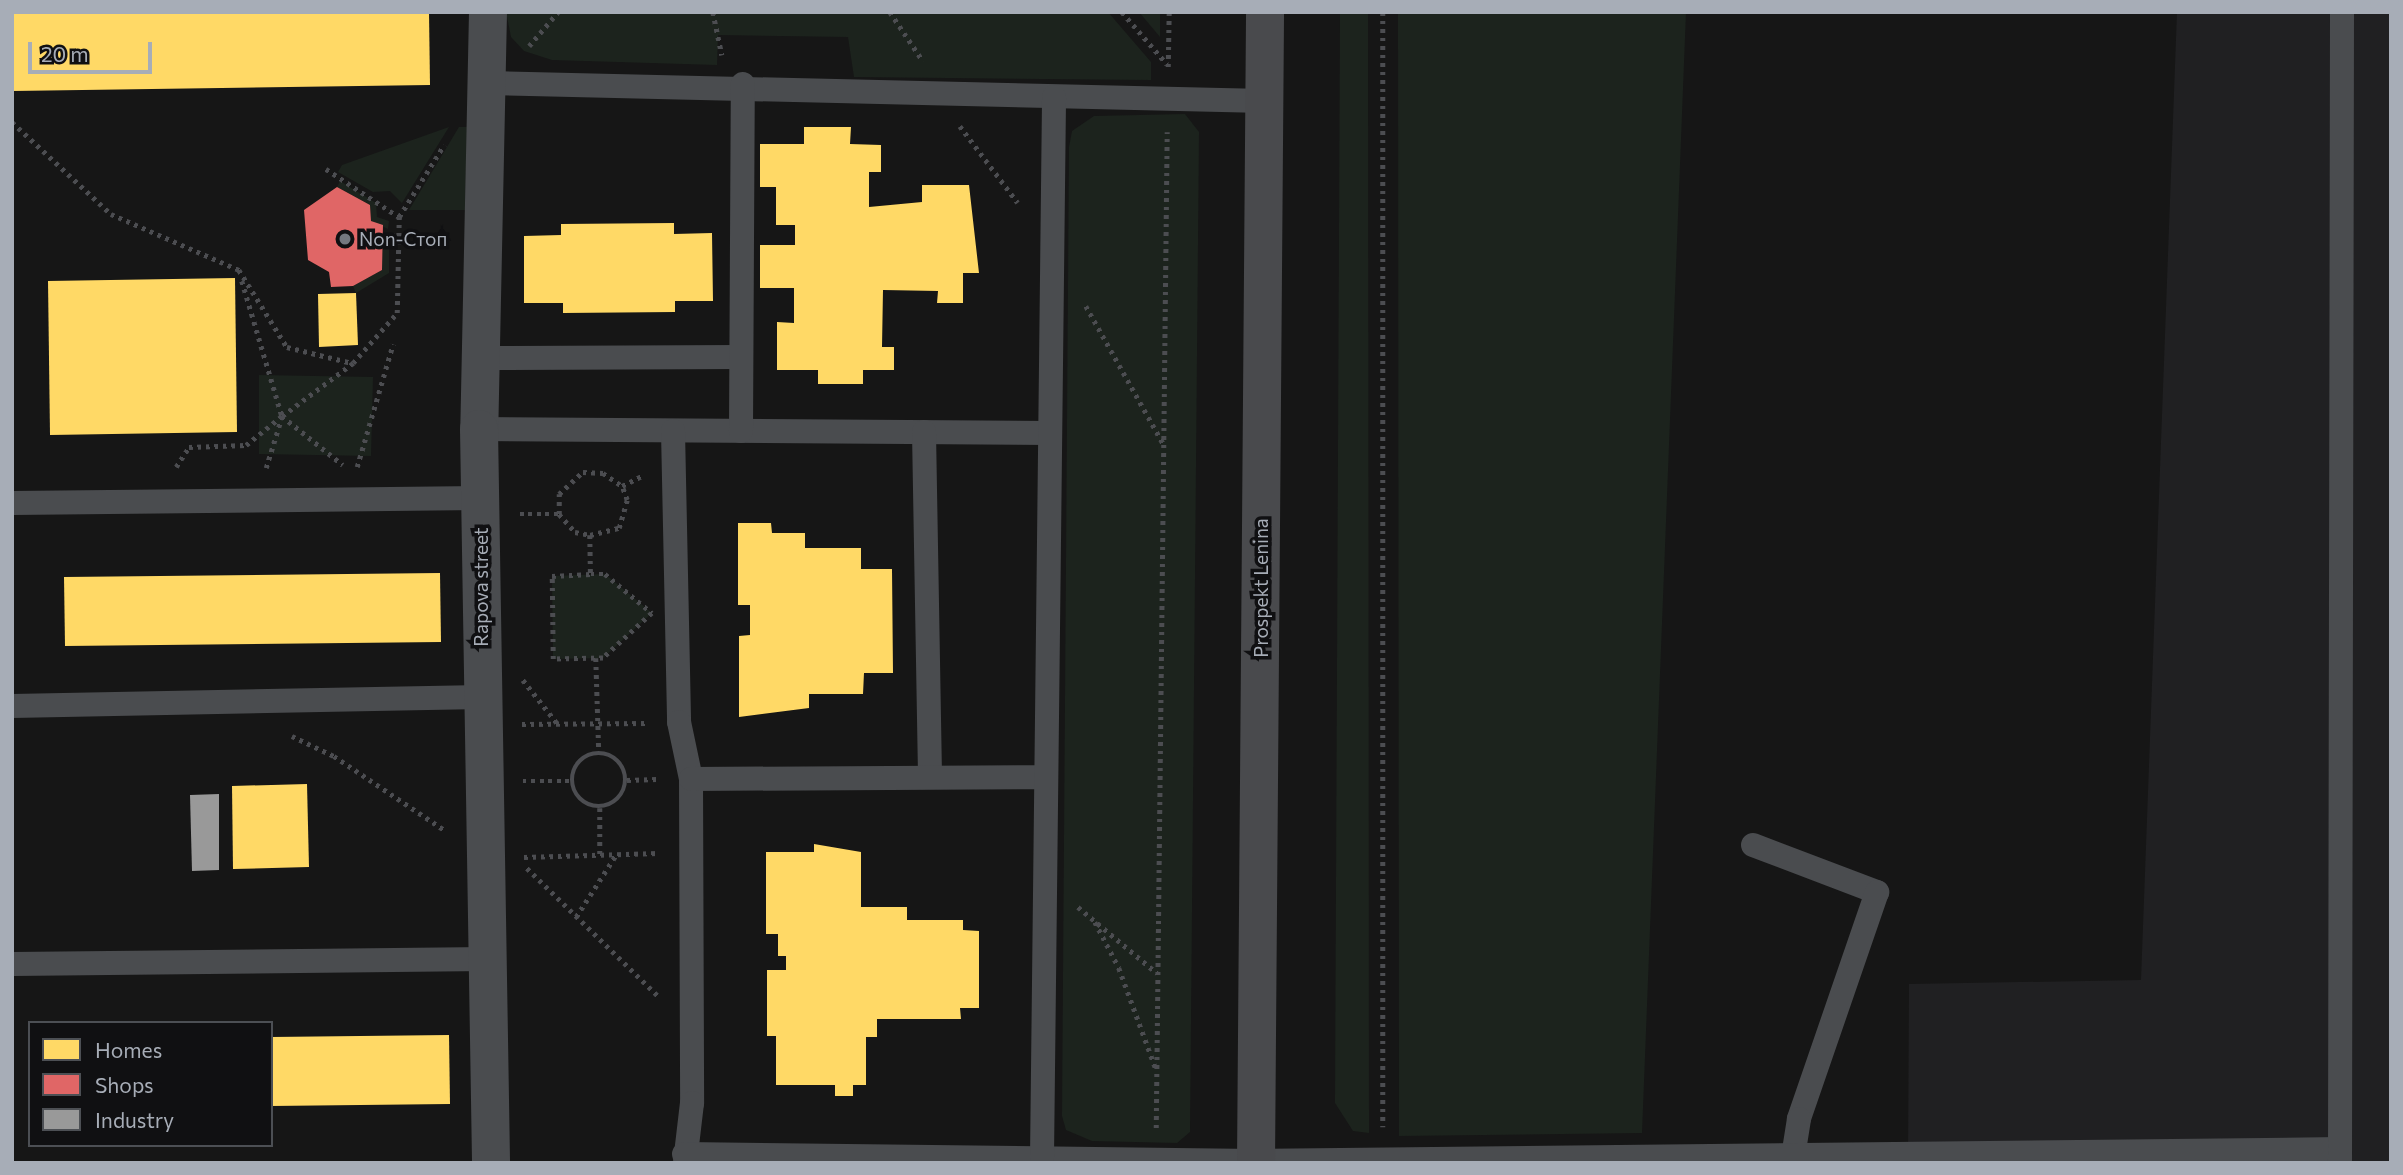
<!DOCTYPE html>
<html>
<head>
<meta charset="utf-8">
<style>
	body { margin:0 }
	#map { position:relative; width:2403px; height:1175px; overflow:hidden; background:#161616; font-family:Commissioner,sans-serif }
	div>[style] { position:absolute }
	.built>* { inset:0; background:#202022 }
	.green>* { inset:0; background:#1c231d }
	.homes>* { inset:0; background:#ffd966 }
	.shops>* { inset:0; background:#e06666 }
	.industry>* { inset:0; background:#999 }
	.path>* { height:4.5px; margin-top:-2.25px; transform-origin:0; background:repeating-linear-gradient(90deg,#4c4d51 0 3.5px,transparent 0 8.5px) }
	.path>.ring { margin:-2.25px; padding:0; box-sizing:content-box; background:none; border:4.5px solid #4c4d51; border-radius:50% }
	.lane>* { height:24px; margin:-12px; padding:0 12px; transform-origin:12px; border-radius:12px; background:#4a4c4f }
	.street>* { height:38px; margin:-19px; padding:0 19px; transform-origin:19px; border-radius:19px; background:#4a4c4f }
	.secondary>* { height:38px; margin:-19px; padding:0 19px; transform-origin:19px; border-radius:19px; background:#494a4d }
	.dots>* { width:19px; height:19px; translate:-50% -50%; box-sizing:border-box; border:4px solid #101012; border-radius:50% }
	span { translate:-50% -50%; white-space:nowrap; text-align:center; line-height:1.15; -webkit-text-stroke:7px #101012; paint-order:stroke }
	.poi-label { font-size:19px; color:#a7adb7 }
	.left { translate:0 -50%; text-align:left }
	.street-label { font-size:19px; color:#a7adb7 }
	.frame { position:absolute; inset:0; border:14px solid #a7adb7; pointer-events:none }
	.legend { position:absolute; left:28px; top:1021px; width:245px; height:126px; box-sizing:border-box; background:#101012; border:2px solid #4c4f54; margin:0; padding:9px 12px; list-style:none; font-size:21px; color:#a7adb7 }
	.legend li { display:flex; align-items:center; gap:14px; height:35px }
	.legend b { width:35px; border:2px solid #4c4f54 }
	.scale { position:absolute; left:28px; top:42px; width:124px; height:32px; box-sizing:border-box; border:4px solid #a7adb7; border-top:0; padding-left:9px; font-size:21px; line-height:24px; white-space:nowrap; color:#a7adb7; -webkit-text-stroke:5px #101012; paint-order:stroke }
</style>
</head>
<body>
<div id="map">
	<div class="built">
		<div style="clip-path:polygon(2177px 12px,2391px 12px,2391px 1163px,1908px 1163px,1909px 984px,2141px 980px)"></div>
	</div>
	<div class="green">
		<div style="clip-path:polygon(506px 12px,1108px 12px,1151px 62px,1151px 80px,854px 77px,848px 37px,718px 35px,717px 65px,552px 60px,524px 51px,511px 37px)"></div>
		<div style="clip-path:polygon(1139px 12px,1160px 12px,1160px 37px)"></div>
		<div style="clip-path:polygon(1340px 12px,1368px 12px,1369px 1133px,1353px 1131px,1335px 1103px)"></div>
		<div style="clip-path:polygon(1398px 12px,1686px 12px,1642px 1133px,1399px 1136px)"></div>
		<div style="clip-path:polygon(1185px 114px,1199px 132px,1190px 1132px,1177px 1143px,1092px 1141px,1066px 1130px,1062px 1116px,1069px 147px,1072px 131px,1094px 116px)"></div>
		<div style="clip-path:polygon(449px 127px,402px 203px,390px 191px,373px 192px,338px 172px,342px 165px)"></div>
		<div style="clip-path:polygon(459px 127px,467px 127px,465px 210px,409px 210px)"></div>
		<div style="clip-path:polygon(340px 181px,376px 203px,377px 217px,389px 221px,388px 229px,371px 221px,370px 205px,337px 187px)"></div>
		<div style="clip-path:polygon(382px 242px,389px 242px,389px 273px,356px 293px,353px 286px,382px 270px)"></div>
		<div style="clip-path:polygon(259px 375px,373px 377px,371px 456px,259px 454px)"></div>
		<div style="clip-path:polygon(605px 574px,652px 613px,603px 658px,553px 659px,552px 576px)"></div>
	</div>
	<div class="homes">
		<div style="clip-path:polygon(12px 12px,429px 12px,430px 85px,13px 91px)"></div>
		<div style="clip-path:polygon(804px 127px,851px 127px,850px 144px,881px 145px,881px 172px,869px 172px,869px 207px,922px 202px,922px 185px,969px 185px,979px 273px,963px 273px,963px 303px,937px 303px,938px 291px,883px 290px,882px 347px,894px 347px,894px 370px,863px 370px,863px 384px,818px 384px,818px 370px,777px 370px,777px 322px,794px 323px,794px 288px,760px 288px,760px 245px,795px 245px,795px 225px,776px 225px,776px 187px,760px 187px,760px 144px,804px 144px)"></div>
		<div style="clip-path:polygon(674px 223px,674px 234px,712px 233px,713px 301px,675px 301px,675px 312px,563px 313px,563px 303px,524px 303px,524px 236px,561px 235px,561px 224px)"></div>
		<div style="clip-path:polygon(235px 278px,237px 432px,50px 435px,48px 281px)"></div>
		<div style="clip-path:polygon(356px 293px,358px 345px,319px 347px,318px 294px)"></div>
		<div style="clip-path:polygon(738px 523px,771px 523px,772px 533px,805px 533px,805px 548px,861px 548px,861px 569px,892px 569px,893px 673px,864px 673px,863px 694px,809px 694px,809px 708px,739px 717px,739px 636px,750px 635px,750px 605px,738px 605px)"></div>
		<div style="clip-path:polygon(440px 573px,441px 642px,65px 646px,64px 577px)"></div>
		<div style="clip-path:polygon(307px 784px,309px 867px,233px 869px,232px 786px)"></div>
		<div style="clip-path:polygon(814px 844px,861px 852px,861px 907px,907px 907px,907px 920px,963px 920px,963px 930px,979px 931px,979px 1008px,960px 1008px,961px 1019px,877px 1019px,877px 1037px,866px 1037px,866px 1085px,853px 1085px,853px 1096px,835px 1096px,835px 1085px,776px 1085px,776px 1036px,767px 1036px,767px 970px,786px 970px,786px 956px,778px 956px,778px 934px,766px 934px,766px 852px,814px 852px)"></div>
		<div style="clip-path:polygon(449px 1035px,450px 1104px,271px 1106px,271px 1037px)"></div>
	</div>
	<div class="shops">
		<div style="clip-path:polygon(337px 187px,370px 205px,371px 221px,383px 225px,382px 270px,353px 286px,331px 287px,329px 272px,308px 260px,304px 210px)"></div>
	</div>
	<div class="industry">
		<div style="clip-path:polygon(219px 794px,219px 870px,192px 871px,190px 795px)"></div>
	</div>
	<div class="path">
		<div style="left:713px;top:12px;width:44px;rotate:78.2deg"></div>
		<div style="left:890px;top:12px;width:59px;rotate:56deg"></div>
		<div style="left:1122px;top:12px;width:69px;rotate:49.1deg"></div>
		<div style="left:1383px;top:12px;width:1115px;rotate:90deg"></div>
		<div style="left:529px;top:46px;width:45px;rotate:-49.5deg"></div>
		<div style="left:1168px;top:67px;width:55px;rotate:-89deg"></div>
		<div style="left:12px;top:122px;width:135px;rotate:42.9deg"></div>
		<div style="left:111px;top:214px;width:140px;rotate:23.6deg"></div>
		<div style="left:239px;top:270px;width:91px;rotate:58.1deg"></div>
		<div style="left:287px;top:347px;width:67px;rotate:13.8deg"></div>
		<div style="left:960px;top:126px;width:96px;rotate:53deg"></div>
		<div style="left:326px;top:169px;width:87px;rotate:33.3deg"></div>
		<div style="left:383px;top:236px;width:16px;rotate:-4deg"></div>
		<div style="left:242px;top:281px;width:141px;rotate:73.5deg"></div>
		<div style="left:282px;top:416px;width:78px;rotate:38.8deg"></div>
		<div style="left:1086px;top:306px;width:159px;rotate:60.7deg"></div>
		<div style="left:176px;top:467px;width:24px;rotate:-57deg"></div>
		<div style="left:189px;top:447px;width:57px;rotate:-2deg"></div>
		<div style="left:246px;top:445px;width:46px;rotate:-38.9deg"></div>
		<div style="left:357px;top:467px;width:128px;rotate:-73.7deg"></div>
		<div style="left:266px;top:468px;width:54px;rotate:-72.9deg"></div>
		<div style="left:282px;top:416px;width:89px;rotate:-36.7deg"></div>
		<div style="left:353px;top:363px;width:67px;rotate:-48.7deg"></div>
		<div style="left:397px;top:313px;width:96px;rotate:-88.8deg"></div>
		<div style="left:399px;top:217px;width:85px;rotate:-58deg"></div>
		<div style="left:520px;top:514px;width:39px"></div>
		<div style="left:559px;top:514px;width:20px;rotate:-90deg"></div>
		<div style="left:559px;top:494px;width:33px;rotate:-43deg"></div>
		<div style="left:583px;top:472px;width:20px;rotate:3deg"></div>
		<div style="left:603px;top:473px;width:23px;rotate:34deg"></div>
		<div style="left:622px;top:486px;width:22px;rotate:-27deg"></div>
		<div style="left:559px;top:514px;width:24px;rotate:48deg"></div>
		<div style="left:575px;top:532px;width:15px;rotate:11deg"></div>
		<div style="left:590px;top:535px;width:30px;rotate:-14deg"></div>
		<div style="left:619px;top:528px;width:29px;rotate:-74deg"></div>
		<div style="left:627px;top:500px;width:15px;rotate:-110deg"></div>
		<div style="left:590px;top:535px;width:39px;rotate:89deg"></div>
		<div style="left:591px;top:574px;width:14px"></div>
		<div style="left:605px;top:574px;width:61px;rotate:39.7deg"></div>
		<div style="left:652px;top:613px;width:67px;rotate:137.4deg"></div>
		<div style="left:603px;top:658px;width:50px;rotate:178.9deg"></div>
		<div style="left:553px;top:659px;width:83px;rotate:-90.7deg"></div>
		<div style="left:552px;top:576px;width:39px;rotate:-3deg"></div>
		<div style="left:596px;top:658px;width:94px;rotate:88.2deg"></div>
		<div style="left:523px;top:680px;width:55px;rotate:51.7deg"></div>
		<div style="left:522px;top:724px;width:125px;rotate:-0.5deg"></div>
		<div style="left:292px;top:736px;width:47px;rotate:25.5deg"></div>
		<div style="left:334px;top:756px;width:135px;rotate:33.8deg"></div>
		<div class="ring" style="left:572px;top:753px;width:49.5px;height:49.5px"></div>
		<div style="left:627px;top:780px;width:30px;rotate:-2deg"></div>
		<div style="left:523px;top:781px;width:48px"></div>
		<div style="left:600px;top:808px;width:46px;rotate:90deg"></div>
		<div style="left:524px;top:857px;width:135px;rotate:-1.7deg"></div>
		<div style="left:527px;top:868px;width:183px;rotate:44.3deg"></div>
		<div style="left:1078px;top:907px;width:103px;rotate:39.9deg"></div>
		<div style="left:576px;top:917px;width:74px;rotate:-57.2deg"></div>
		<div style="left:1095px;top:922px;width:52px;rotate:62.4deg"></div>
		<div style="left:1119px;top:968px;width:108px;rotate:69.9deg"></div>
		<div style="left:1156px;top:1128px;width:996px;rotate:-89.37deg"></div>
	</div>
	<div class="lane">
		<div style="left:488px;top:83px;width:777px;rotate:1.33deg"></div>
		<div style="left:480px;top:358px;width:261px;rotate:-0.2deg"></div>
		<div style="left:479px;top:429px;width:571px;rotate:0.4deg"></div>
		<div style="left:673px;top:431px;width:291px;rotate:88.8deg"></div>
		<div style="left:679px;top:722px;width:58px;rotate:78.1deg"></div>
		<div style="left:691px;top:779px;width:324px;rotate:89.8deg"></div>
		<div style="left:692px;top:1103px;width:60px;rotate:96.7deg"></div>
		<div style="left:741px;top:431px;width:347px;rotate:-89.7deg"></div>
		<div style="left:924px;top:432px;width:344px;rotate:89deg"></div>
		<div style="left:12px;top:503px;width:468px;rotate:-0.6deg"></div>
		<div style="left:12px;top:706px;width:470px;rotate:-1.1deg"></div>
		<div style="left:691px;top:779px;width:355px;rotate:-0.3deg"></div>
		<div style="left:1753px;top:845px;width:133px;rotate:20.8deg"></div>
		<div style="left:1877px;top:892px;width:240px;rotate:109deg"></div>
		<div style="left:1799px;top:1119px;width:45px;rotate:99deg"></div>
		<div style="left:12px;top:964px;width:475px;rotate:-0.6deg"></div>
		<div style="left:684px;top:1154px;width:572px;rotate:0.7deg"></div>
		<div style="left:1256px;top:1161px;width:1084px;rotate:-0.63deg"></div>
		<div style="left:1042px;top:1158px;width:1061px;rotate:-89.35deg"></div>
		<div style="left:2340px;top:1163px;width:1151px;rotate:-89.9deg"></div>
	</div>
	<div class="street">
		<div style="left:488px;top:12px;width:417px;rotate:91.2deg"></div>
		<div style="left:479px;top:429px;width:734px;rotate:89.06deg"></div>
	</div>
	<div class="secondary">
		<div style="left:1256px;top:1163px;width:1151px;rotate:-89.55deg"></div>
	</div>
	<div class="dots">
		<div style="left:345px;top:239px;background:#74787f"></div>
	</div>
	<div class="poi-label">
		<span class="left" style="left:359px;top:239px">Non-Стоп</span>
	</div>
	<div class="street-label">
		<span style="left:481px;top:587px;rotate:-90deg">Rapova street</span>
		<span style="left:1261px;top:588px;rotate:-90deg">Prospekt Lenina</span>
	</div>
	<div class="frame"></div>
	<ul class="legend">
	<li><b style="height:19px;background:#ffd966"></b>Homes</li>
	<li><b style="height:19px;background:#e06666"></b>Shops</li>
	<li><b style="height:19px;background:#999"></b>Industry</li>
	</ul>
	<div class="scale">20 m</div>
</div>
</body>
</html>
